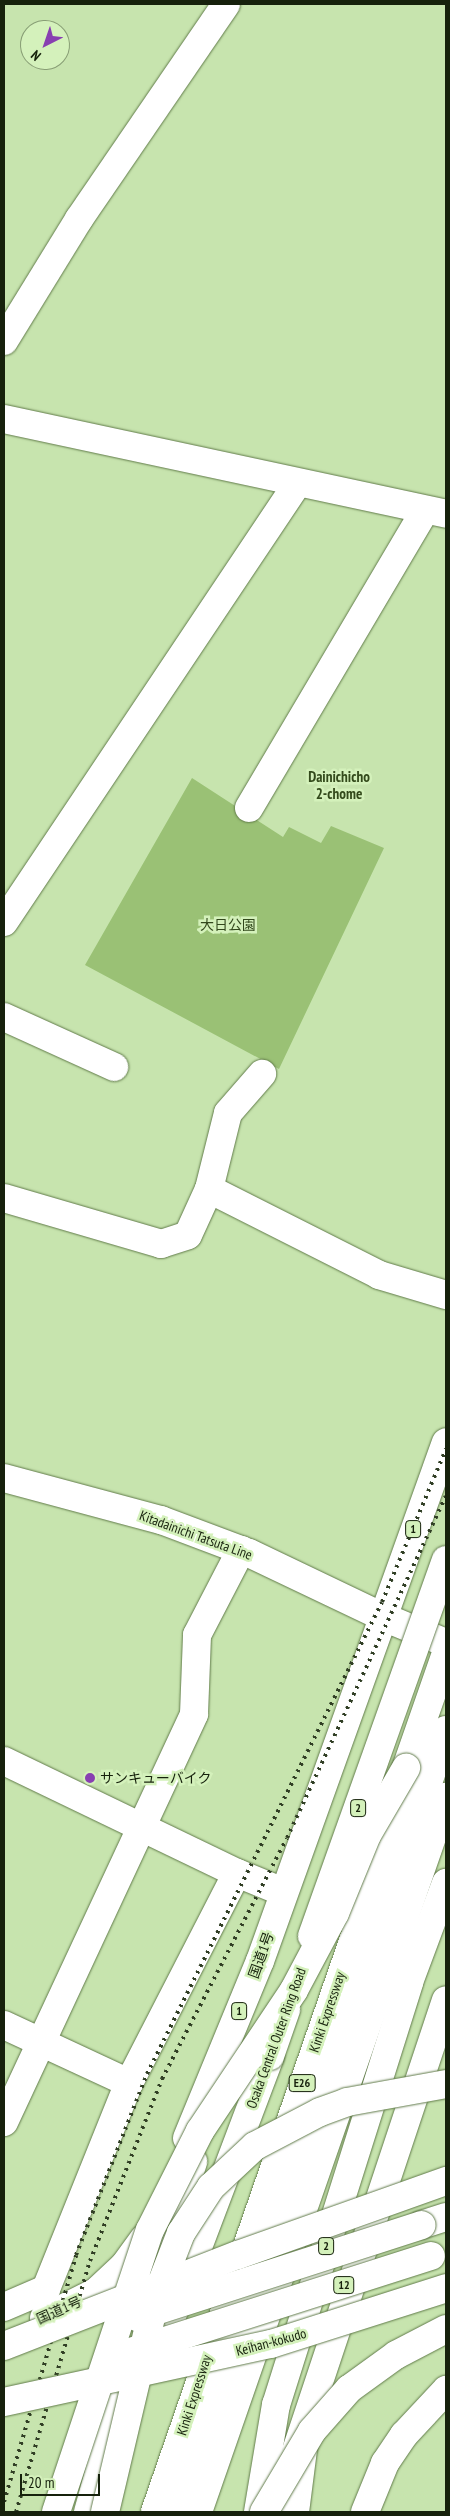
<!DOCTYPE html>
<html>
<head>
<meta charset="utf-8">
<style>
	body { margin:0 }
	#map { position:relative; width:450px; height:2516px; overflow:hidden; background:#c7e4ae; font-family:"PT Sans Narrow","Noto Sans JP",sans-serif }
	div>[style] { position:absolute }
	.green>* { inset:0; background:#9ac175 }
	.roads { filter:drop-shadow(0 0 1px #617b4a) drop-shadow(0 0 1px #617b4a) }
	.minor>* { height:28px; margin:-14px; padding:0 14px; transform-origin:14px; border-radius:14px; background:#fff }
	.major>* { height:28px; margin:-14px; padding:0 14px; transform-origin:14px; border-radius:14px; background:#fff }
	.highway>* { height:28px; margin:-14px; padding:0 14px; transform-origin:14px; border-radius:14px; background:#fff }
	.rail>* { height:4px; margin-top:-2px; transform-origin:0; background:repeating-linear-gradient(90deg,#303e24 0 2.5px,transparent 0 7.5px) }
	.bridges { filter:drop-shadow(0 0 1px #617b4a) drop-shadow(0 0 1px #617b4a) }
	.major-bridge>* { height:28px; margin:-14px; padding:0 14px; transform-origin:14px; border-radius:14px; background:#fff }
	.highway-bridge>* { height:28px; margin:-14px; padding:0 14px; transform-origin:14px; border-radius:14px; background:#fff }
	.dots>* { width:14px; height:14px; translate:-50% -50%; box-sizing:border-box; border:2px solid #d4f1bb; border-radius:50% }
	span { translate:-50% -50%; white-space:nowrap; text-align:center; line-height:1.15; -webkit-text-stroke:5px #d4f1bb; paint-order:stroke }
	.shield-label span { padding:1px 4px; background:#d4f1bb; border:1px solid; border-radius:4px; -webkit-text-stroke-width:0 }
	.shield-label { font-size:12px; color:#16210c; font-weight:700 }
	.park-label { font-size:14px; color:#32481c }
	.street-label { font-size:14px; color:#16210c }
	.poi-label { font-size:14px; color:#16210c }
	.left { translate:0 -50%; text-align:left }
	.neighbourhood-label { font-size:15px; color:#334a1b; font-weight:700 }
	.frame { position:absolute; inset:0; border:5px solid #16210c; pointer-events:none }
	.north { position:absolute; left:20px; top:20px; width:50px; height:50px; box-sizing:border-box; background:#d4f1bb; border:1px solid #889e75; border-radius:50%; rotate:221deg; font-size:14px; font-weight:700; line-height:20px; text-align:center; color:#16210c }
	.north::after { content:''; display:block; margin:auto; width:18px; height:22px; background:#883fb1; clip-path:polygon(50% 0,100% 100%,50% 72%,0 100%) }
	.scale { position:absolute; left:20px; top:2474px; width:80px; height:22px; box-sizing:border-box; border:2px solid #16210c; border-top:0; padding-left:6px; font-size:15px; line-height:18px; white-space:nowrap; color:#16210c; -webkit-text-stroke:4px #d4f1bb; paint-order:stroke }
</style>
</head>
<body>
<div id="map">
	<div class="green">
		<div style="clip-path:polygon(192px 778px,283px 837px,289px 827px,321px 843px,331px 826px,384px 848px,279px 1069px,85px 965px)"></div>
	</div>
	<div class="roads">
		<div class="minor">
			<div style="left:4px;top:341px;width:143px;rotate:-58.4deg"></div>
			<div style="left:79px;top:219px;width:260px;rotate:-55.6deg"></div>
			<div style="left:4px;top:419px;width:452px;rotate:12.1deg"></div>
			<div style="left:249px;top:808px;width:346px;rotate:-59.4deg"></div>
			<div style="left:4px;top:922px;width:527px;rotate:-56.22deg"></div>
			<div style="left:4px;top:1017px;width:121px;rotate:24.4deg"></div>
			<div style="left:209px;top:1189px;width:191px;rotate:26.8deg"></div>
			<div style="left:379px;top:1275px;width:70px;rotate:16.6deg"></div>
			<div style="left:4px;top:1198px;width:164px;rotate:16.3deg"></div>
			<div style="left:161px;top:1244px;width:28px;rotate:-18deg"></div>
			<div style="left:188px;top:1235px;width:51px;rotate:-65.5deg"></div>
			<div style="left:209px;top:1189px;width:78px;rotate:-76deg"></div>
			<div style="left:228px;top:1113px;width:52px;rotate:-48.9deg"></div>
			<div style="left:4px;top:1761px;width:259px;rotate:25.7deg"></div>
			<div style="left:4px;top:2025px;width:138px;rotate:24.9deg"></div>
			<div style="left:4px;top:2122px;width:450px;rotate:-65deg"></div>
			<div style="left:194px;top:1714px;width:79px;rotate:-87.8deg"></div>
			<div style="left:197px;top:1635px;width:96px;rotate:-62.6deg"></div>
			<div style="left:4px;top:2307px;width:46px;rotate:-23.2deg"></div>
			<div style="left:46px;top:2289px;width:222px;rotate:-68.1deg"></div>
			<div style="left:129px;top:2083px;width:236px;rotate:-62.8deg"></div>
			<div style="left:237px;top:1873px;width:50px;rotate:22.4deg"></div>
			<div style="left:295px;top:2512px;width:71px;rotate:-82.7deg"></div>
		</div>
		<div class="major">
			<div style="left:4px;top:1478px;width:163px;rotate:15deg"></div>
			<div style="left:161px;top:1520px;width:94px;rotate:20.6deg"></div>
			<div style="left:249px;top:1553px;width:146px;rotate:25.5deg"></div>
			<div style="left:155px;top:2361px;width:326px;rotate:-69.3deg"></div>
			<div style="left:296px;top:2451px;width:475px;rotate:-71.6deg"></div>
			<div style="left:172px;top:2512px;width:57px;rotate:-63deg"></div>
			<div style="left:198px;top:2461px;width:772px;rotate:-71.26deg"></div>
			<div style="left:258px;top:2512px;width:109px;rotate:-80.5deg"></div>
			<div style="left:276px;top:2405px;width:443px;rotate:-72.5deg"></div>
			<div style="left:409px;top:1982px;width:106px;rotate:-69.5deg"></div>
		</div>
		<div class="highway">
			<div style="left:381px;top:1616px;width:70px;rotate:22.6deg"></div>
			<div style="left:187px;top:2138px;width:191px;rotate:-67.6deg"></div>
			<div style="left:260px;top:1961px;width:551px;rotate:-70.28deg"></div>
			<div style="left:421px;top:2225px;width:26px;rotate:-18deg"></div>
			<div style="left:164px;top:2252px;width:95px;rotate:-72.1deg"></div>
			<div style="left:44px;top:2318px;width:58px;rotate:-26.6deg"></div>
			<div style="left:96px;top:2292px;width:38px;rotate:-43deg"></div>
			<div style="left:124px;top:2266px;width:34px;rotate:-54deg"></div>
			<div style="left:88px;top:2512px;width:150px;rotate:-74.6deg"></div>
			<div style="left:155px;top:2512px;width:708px;rotate:-70.87deg"></div>
			<div style="left:387px;top:1843px;width:77px;rotate:-75.8deg"></div>
			<div style="left:406px;top:1768px;width:122px;rotate:-70.8deg"></div>
			<div style="left:198px;top:2512px;width:757px;rotate:-70.87deg"></div>
			<div style="left:365px;top:2512px;width:53px;rotate:-67.8deg"></div>
			<div style="left:385px;top:2463px;width:34px;rotate:-56deg"></div>
			<div style="left:404px;top:2435px;width:62px;rotate:-47deg"></div>
		</div>
	</div>
	<div class="rail">
		<div style="left:4px;top:2502px;width:257px;rotate:-73.7deg"></div>
		<div style="left:76px;top:2255px;width:194px;rotate:-68.6deg"></div>
		<div style="left:147px;top:2074px;width:527px;rotate:-63.53deg"></div>
		<div style="left:382px;top:1602px;width:166px;rotate:-67.3deg"></div>
		<div style="left:16px;top:2512px;width:262px;rotate:-73.6deg"></div>
		<div style="left:90px;top:2261px;width:196px;rotate:-68.4deg"></div>
		<div style="left:162px;top:2079px;width:271px;rotate:-62.6deg"></div>
		<div style="left:287px;top:1838px;width:377px;rotate:-65.1deg"></div>
	</div>
	<div class="bridges">
		<div class="major-bridge">
			<div style="left:312px;top:1936px;width:399px;rotate:-70.4deg"></div>
			<div style="left:270px;top:2056px;width:49px;rotate:-70.8deg"></div>
		</div>
		<div class="highway-bridge">
			<div style="left:137px;top:2317px;width:299px;rotate:-17.9deg"></div>
			<div style="left:4px;top:2346px;width:251px;rotate:-21.3deg"></div>
			<div style="left:238px;top:2255px;width:221px;rotate:-19.6deg"></div>
			<div style="left:127px;top:2353px;width:319px;rotate:-17.7deg"></div>
			<div style="left:4px;top:2402px;width:273px;rotate:-12.3deg"></div>
			<div style="left:271px;top:2344px;width:184px;rotate:-17.7deg"></div>
			<div style="left:56px;top:2512px;width:297px;rotate:-71.6deg"></div>
			<div style="left:150px;top:2230px;width:111px;rotate:-63.2deg"></div>
			<div style="left:200px;top:2131px;width:169px;rotate:-56.3deg"></div>
			<div style="left:294px;top:1990px;width:87px;rotate:-62deg"></div>
			<div style="left:335px;top:1913px;width:84px;rotate:-67.7deg"></div>
			<div style="left:367px;top:1835px;width:78px;rotate:-59.8deg"></div>
			<div style="left:105px;top:2512px;width:218px;rotate:-76.7deg"></div>
			<div style="left:155px;top:2300px;width:72px;rotate:-68.8deg"></div>
			<div style="left:181px;top:2233px;width:55px;rotate:-56.9deg"></div>
			<div style="left:211px;top:2187px;width:60px;rotate:-43deg"></div>
			<div style="left:255px;top:2146px;width:73px;rotate:-27.6deg"></div>
			<div style="left:320px;top:2112px;width:29px;rotate:-20deg"></div>
			<div style="left:347px;top:2102px;width:101px;rotate:-10.3deg"></div>
			<div style="left:264px;top:2512px;width:94px;rotate:-59.3deg"></div>
			<div style="left:312px;top:2431px;width:56px;rotate:-48.6deg"></div>
			<div style="left:349px;top:2389px;width:58px;rotate:-35.9deg"></div>
			<div style="left:396px;top:2355px;width:56px;rotate:-27.5deg"></div>
		</div>
	</div>
	<div class="dots">
		<div style="left:90px;top:1778px;background:#883fb1"></div>
	</div>
	<div class="shield-label">
		<span style="left:413px;top:1529px">1</span>
		<span style="left:358px;top:1808px">2</span>
		<span style="left:239px;top:2011px">1</span>
		<span style="left:302px;top:2083px">E26</span>
		<span style="left:326px;top:2246px">2</span>
		<span style="left:344px;top:2285px">12</span>
	</div>
	<div class="park-label">
		<span style="left:228px;top:925px">大日公園</span>
	</div>
	<div class="street-label">
		<span style="left:196px;top:1535px;rotate:20deg">Kitadainichi Tatsuta Line</span>
		<span style="left:261px;top:1955px;rotate:-70deg">国道1号</span>
		<span style="left:327px;top:2012px;rotate:-71deg">Kinki Expressway</span>
		<span style="left:276px;top:2038px;rotate:-70deg">Osaka Central Outer Ring Road</span>
		<span style="left:59px;top:2310px;rotate:-24deg">国道1号</span>
		<span style="left:271px;top:2342px;rotate:-15deg">Keihan-kokudo</span>
		<span style="left:194px;top:2395px;rotate:-72deg">Kinki Expressway</span>
	</div>
	<div class="poi-label">
		<span class="left" style="left:100px;top:1778px">サンキューバイク</span>
	</div>
	<div class="neighbourhood-label">
		<span style="left:339px;top:785px">Dainichicho<br>2-chome</span>
	</div>
	<div class="frame"></div>
	<div class="north">N</div>
	<div class="scale">20 m</div>
</div>
</body>
</html>
